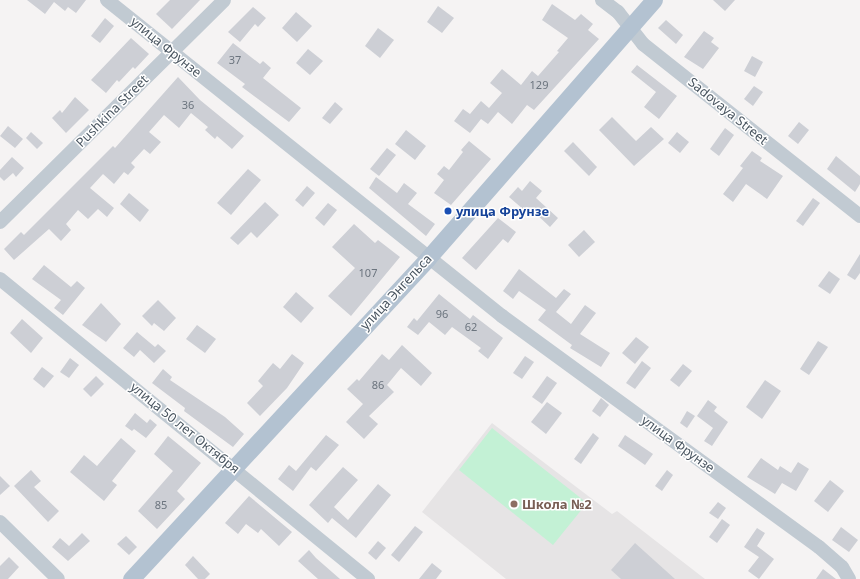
<!DOCTYPE html>
<html>
<head>
<meta charset="utf-8">
<style>
	body { margin:0 }
	#map { position:relative; width:860px; height:579px; overflow:hidden; background:#f5f3f3; font-family:"Noto Sans",sans-serif }
	div>[style] { position:absolute }
	.education>* { inset:0; background:#e6e4e5 }
	.green>* { inset:0; background:#c3f1d5 }
	.building>* { inset:0; background:#cdcfd5 }
	.minor>* { height:14px; margin:-7px; padding:0 7px; transform-origin:7px; border-radius:7px; background:#c1cad2 }
	.major>* { height:17px; margin:-8.5px; padding:0 8.5px; transform-origin:8.5px; border-radius:8.5px; background:#b3c2d1 }
	.dots>* { width:11px; height:11px; translate:-50% -50%; box-sizing:border-box; border:2px solid #fff; border-radius:50% }
	span { translate:-50% -50%; white-space:nowrap; text-align:center; line-height:1.15; -webkit-text-stroke:3px #fff; paint-order:stroke }
	.number-label { font-size:11px; color:#6b747e }
	.number-label span { -webkit-text-stroke-width:0 }
	.street-label { font-size:13px; color:#4a5661 }
	.transit-label { font-size:13px; color:#164399; font-weight:700 }
	.left { translate:0 -50%; text-align:left }
	.education-label { font-size:13px; color:#785e54; font-weight:700 }
</style>
</head>
<body>
<div id="map">
	<div class="education">
		<div style="clip-path:polygon(492px 423px,612px 514px,617px 511px,705px 579px,506px 579px,422px 512px)"></div>
	</div>
	<div class="green">
		<div style="clip-path:polygon(492px 428px,587px 503px,553px 545px,459px 470px)"></div>
	</div>
	<div class="building">
		<div style="clip-path:polygon(27px 0,86px 0,76px 13px,68px 7px,65px 11px,54px 2px,45px 14px)"></div>
		<div style="clip-path:polygon(170px 0,200px 0,172px 29px,156px 14px)"></div>
		<div style="clip-path:polygon(713px 0,735px 0,725px 11px)"></div>
		<div style="clip-path:polygon(552px 4px,575px 20px,581px 14px,593px 24px,588px 30px,599px 39px,534px 110px,527px 105px,512px 124px,498px 112px,488px 124px,481px 119px,470px 133px,454px 121px,463px 109px,470px 114px,481px 101px,489px 108px,502px 93px,490px 83px,502px 69px,521px 85px,532px 71px,538px 76px,559px 52px,557px 51px,568px 38px,542px 20px)"></div>
		<div style="clip-path:polygon(438px 6px,454px 18px,442px 33px,427px 22px)"></div>
		<div style="clip-path:polygon(253px 7px,266px 18px,258px 27px,255px 24px,240px 42px,228px 32px)"></div>
		<div style="clip-path:polygon(296px 12px,312px 26px,297px 42px,282px 28px)"></div>
		<div style="clip-path:polygon(105px 18px,114px 26px,100px 43px,91px 36px)"></div>
		<div style="clip-path:polygon(666px 20px,683px 35px,676px 44px,658px 28px)"></div>
		<div style="clip-path:polygon(378px 28px,394px 40px,380px 58px,365px 46px)"></div>
		<div style="clip-path:polygon(704px 31px,714px 38px,711px 42px,719px 48px,703px 69px,684px 57px)"></div>
		<div style="clip-path:polygon(131px 38px,149px 54px,135px 69px,133px 67px,119px 82px,117px 80px,106px 93px,91px 80px)"></div>
		<div style="clip-path:polygon(233px 43px,260px 64px,263px 61px,271px 68px,263px 78px,301px 108px,289px 122px,242px 87px,245px 84px,217px 63px)"></div>
		<div style="clip-path:polygon(308px 49px,323px 61px,310px 75px,296px 63px)"></div>
		<div style="clip-path:polygon(752px 56px,763px 62px,755px 77px,744px 71px)"></div>
		<div style="clip-path:polygon(637px 65px,677px 96px,659px 119px,644px 107px,656px 92px,631px 72px)"></div>
		<div style="clip-path:polygon(178px 77px,200px 100px,244px 136px,232px 149px,217px 136px,215px 139px,205px 130px,208px 127px,191px 113px,179px 128px,164px 115px,149px 132px,161px 142px,150px 154px,144px 149px,131px 163px,135px 167px,128px 175px,124px 172px,114px 184px,103px 174px,90px 188px,114px 208px,107px 217px,98px 209px,88px 219px,78px 210px,66px 224px,71px 230px,61px 241px,49px 229px,14px 260px,4px 249px,21px 232px,24px 235px,113px 146px,115px 148px)"></div>
		<div style="clip-path:polygon(754px 86px,763px 92px,753px 106px,744px 99px)"></div>
		<div style="clip-path:polygon(75px 97px,89px 110px,66px 133px,52px 118px,60px 110px,62px 113px)"></div>
		<div style="clip-path:polygon(335px 102px,343px 109px,330px 124px,322px 118px)"></div>
		<div style="clip-path:polygon(612px 117px,636px 141px,651px 127px,664px 139px,634px 166px,599px 130px)"></div>
		<div style="clip-path:polygon(799px 122px,809px 130px,798px 144px,788px 136px)"></div>
		<div style="clip-path:polygon(8px 126px,23px 139px,15px 148px,0 136px)"></div>
		<div style="clip-path:polygon(725px 128px,734px 135px,719px 156px,710px 149px)"></div>
		<div style="clip-path:polygon(406px 130px,426px 146px,415px 160px,395px 144px)"></div>
		<div style="clip-path:polygon(31px 132px,43px 143px,37px 149px,26px 138px)"></div>
		<div style="clip-path:polygon(677px 132px,689px 142px,680px 153px,668px 143px)"></div>
		<div style="clip-path:polygon(469px 141px,491px 159px,451px 205px,434px 193px,444px 180px,437px 174px,444px 166px,449px 170px,463px 152px,461px 150px)"></div>
		<div style="clip-path:polygon(573px 142px,597px 167px,589px 176px,564px 151px)"></div>
		<div style="clip-path:polygon(387px 148px,396px 155px,379px 176px,370px 169px)"></div>
		<div style="clip-path:polygon(752px 151px,762px 158px,760px 161px,783px 176px,767px 199px,746px 184px,733px 202px,723px 194px,743px 168px,740px 166px)"></div>
		<div style="clip-path:polygon(836px 156px,860px 176px,860px 184px,855px 192px,827px 169px)"></div>
		<div style="clip-path:polygon(12px 157px,24px 168px,16px 177px,13px 173px,4px 181px,0 177px,0 170px)"></div>
		<div style="clip-path:polygon(248px 169px,261px 180px,231px 215px,217px 203px)"></div>
		<div style="clip-path:polygon(376px 177px,397px 193px,404px 183px,417px 193px,408px 204px,435px 224px,426px 236px,369px 188px)"></div>
		<div style="clip-path:polygon(530px 181px,542px 191px,536px 198px,558px 218px,550px 227px,534px 212px,531px 216px,509px 197px,518px 187px,522px 191px)"></div>
		<div style="clip-path:polygon(307px 186px,315px 193px,303px 207px,295px 200px)"></div>
		<div style="clip-path:polygon(129px 193px,149px 210px,140px 222px,120px 204px)"></div>
		<div style="clip-path:polygon(813px 198px,820px 203px,803px 226px,796px 221px)"></div>
		<div style="clip-path:polygon(265px 202px,279px 215px,257px 238px,251px 232px,238px 245px,230px 238px)"></div>
		<div style="clip-path:polygon(328px 203px,337px 210px,324px 226px,315px 218px)"></div>
		<div style="clip-path:polygon(498px 218px,516px 232px,508px 243px,503px 239px,476px 270px,462px 258px)"></div>
		<div style="clip-path:polygon(354px 224px,375px 243px,378px 240px,400px 257px,351px 316px,328px 296px,355px 268px,332px 247px)"></div>
		<div style="clip-path:polygon(584px 230px,595px 242px,579px 257px,568px 245px)"></div>
		<div style="clip-path:polygon(860px 254px,860px 273px,855px 280px,847px 275px)"></div>
		<div style="clip-path:polygon(44px 265px,71px 287px,77px 281px,85px 288px,63px 315px,54px 308px,61px 300px,32px 279px)"></div>
		<div style="clip-path:polygon(519px 269px,556px 298px,564px 289px,571px 294px,556px 312px,571px 324px,585px 305px,596px 313px,580px 334px,610px 353px,601px 367px,570px 348px,572px 345px,538px 320px,546px 310px,519px 291px,513px 299px,503px 291px)"></div>
		<div style="clip-path:polygon(829px 271px,840px 279px,830px 294px,818px 286px)"></div>
		<div style="clip-path:polygon(296px 292px,314px 308px,301px 323px,283px 307px)"></div>
		<div style="clip-path:polygon(439px 294px,470px 319px,473px 315px,503px 338px,488px 359px,478px 351px,481px 348px,452px 327px,445px 335px,429px 322px,418px 335px,407px 327px,414px 318px,417px 321px)"></div>
		<div style="clip-path:polygon(158px 300px,176px 318px,164px 331px,154px 323px,152px 326px,142px 316px)"></div>
		<div style="clip-path:polygon(101px 303px,121px 324px,106px 342px,82px 325px)"></div>
		<div style="clip-path:polygon(22px 319px,43px 338px,31px 353px,10px 333px)"></div>
		<div style="clip-path:polygon(197px 325px,216px 339px,205px 353px,186px 339px)"></div>
		<div style="clip-path:polygon(137px 332px,155px 347px,158px 344px,166px 351px,154px 363px,140px 350px,134px 357px,123px 348px)"></div>
		<div style="clip-path:polygon(636px 337px,649px 347px,635px 364px,622px 353px)"></div>
		<div style="clip-path:polygon(818px 341px,828px 347px,809px 375px,800px 369px)"></div>
		<div style="clip-path:polygon(402px 345px,432px 373px,421px 386px,401px 368px,387px 385px,394px 392px,369px 416px,378px 424px,364px 439px,346px 422px,363px 404px,347px 389px,357px 379px,359px 381px,382px 354px,389px 360px)"></div>
		<div style="clip-path:polygon(292px 354px,304px 363px,287px 388px,260px 416px,247px 403px,263px 386px,258px 381px,273px 363px,280px 369px)"></div>
		<div style="clip-path:polygon(525px 356px,534px 362px,522px 379px,513px 373px)"></div>
		<div style="clip-path:polygon(70px 358px,79px 365px,69px 378px,60px 372px)"></div>
		<div style="clip-path:polygon(642px 361px,651px 368px,635px 389px,626px 383px)"></div>
		<div style="clip-path:polygon(683px 364px,692px 371px,679px 387px,670px 380px)"></div>
		<div style="clip-path:polygon(42px 367px,54px 376px,44px 388px,33px 379px)"></div>
		<div style="clip-path:polygon(163px 369px,172px 377px,170px 380px,225px 417px,244px 434px,233px 447px,184px 411px,185px 408px,152px 383px)"></div>
		<div style="clip-path:polygon(96px 376px,104px 384px,91px 397px,83px 389px)"></div>
		<div style="clip-path:polygon(547px 376px,557px 383px,542px 404px,532px 397px)"></div>
		<div style="clip-path:polygon(765px 380px,781px 391px,762px 419px,746px 407px)"></div>
		<div style="clip-path:polygon(601px 398px,609px 405px,600px 417px,592px 411px)"></div>
		<div style="clip-path:polygon(708px 400px,717px 407px,714px 411px,728px 422px,712px 446px,704px 441px,713px 428px,697px 416px)"></div>
		<div style="clip-path:polygon(547px 402px,562px 413px,546px 434px,531px 422px)"></div>
		<div style="clip-path:polygon(687px 411px,695px 416px,687px 428px,680px 423px)"></div>
		<div style="clip-path:polygon(135px 413px,147px 423px,150px 419px,157px 425px,146px 438px,134px 429px,132px 431px,125px 426px)"></div>
		<div style="clip-path:polygon(593px 433px,599px 438px,581px 464px,574px 459px)"></div>
		<div style="clip-path:polygon(326px 435px,339px 445px,316px 471px,311px 467px,293px 491px,278px 479px,289px 465px,296px 471px)"></div>
		<div style="clip-path:polygon(625px 435px,653px 454px,645px 465px,618px 446px)"></div>
		<div style="clip-path:polygon(168px 436px,201px 463px,177px 491px,185px 499px,157px 529px,138px 511px,173px 471px,154px 454px)"></div>
		<div style="clip-path:polygon(121px 438px,136px 451px,112px 481px,117px 485px,104px 501px,70px 472px,84px 455px,97px 466px)"></div>
		<div style="clip-path:polygon(761px 458px,778px 470px,780px 466px,791px 473px,798px 462px,809px 469px,796px 491px,782px 483px,775px 494px,747px 477px)"></div>
		<div style="clip-path:polygon(343px 467px,358px 480px,334px 507px,348px 520px,378px 484px,391px 495px,356px 538px,332px 518px,328px 523px,309px 505px)"></div>
		<div style="clip-path:polygon(31px 470px,41px 481px,34px 487px,59px 511px,48px 522px,14px 486px)"></div>
		<div style="clip-path:polygon(667px 470px,673px 475px,662px 491px,655px 486px)"></div>
		<div style="clip-path:polygon(0 476px,10px 486px,0 495px)"></div>
		<div style="clip-path:polygon(830px 480px,844px 491px,828px 512px,814px 501px)"></div>
		<div style="clip-path:polygon(249px 496px,292px 532px,279px 546px,261px 529px,258px 533px,246px 524px,238px 534px,225px 523px)"></div>
		<div style="clip-path:polygon(718px 502px,726px 508px,718px 519px,709px 513px)"></div>
		<div style="clip-path:polygon(722px 519px,730px 525px,717px 543px,709px 537px)"></div>
		<div style="clip-path:polygon(415px 526px,423px 532px,399px 562px,391px 555px)"></div>
		<div style="clip-path:polygon(841px 527px,858px 540px,849px 552px,832px 540px)"></div>
		<div style="clip-path:polygon(757px 528px,765px 533px,757px 546px,774px 559px,759px 579px,748px 571px,759px 557px,744px 547px)"></div>
		<div style="clip-path:polygon(82px 533px,90px 541px,68px 561px,52px 547px,60px 538px,69px 546px)"></div>
		<div style="clip-path:polygon(126px 536px,137px 547px,129px 555px,117px 544px)"></div>
		<div style="clip-path:polygon(378px 541px,386px 548px,376px 560px,368px 553px)"></div>
		<div style="clip-path:polygon(635px 543px,675px 579px,621px 579px,611px 570px)"></div>
		<div style="clip-path:polygon(309px 550px,316px 558px,340px 579px,318px 579px,298px 561px)"></div>
		<div style="clip-path:polygon(193px 556px,210px 574px,205px 579px,198px 579px,185px 565px)"></div>
		<div style="clip-path:polygon(9px 557px,19px 567px,8px 579px,0 579px,0 566px)"></div>
		<div style="clip-path:polygon(432px 563px,442px 571px,436px 579px,419px 579px)"></div>
		<div style="clip-path:polygon(823px 569px,836px 579px,816px 579px)"></div>
	</div>
	<div class="minor">
		<div style="left:107px;top:0;width:506px;rotate:38.66deg"></div>
		<div style="left:502px;top:316px;width:392px;rotate:36.1deg"></div>
		<div style="left:819px;top:547px;width:30px;rotate:41deg"></div>
		<div style="left:842px;top:567px;width:14px;rotate:60deg"></div>
		<div style="left:602px;top:0;width:20px;rotate:37deg"></div>
		<div style="left:618px;top:12px;width:41px;rotate:52deg"></div>
		<div style="left:643px;top:44px;width:277px;rotate:38.4deg"></div>
		<div style="left:0;top:222px;width:315px;rotate:-44.7deg"></div>
		<div style="left:0;top:279px;width:475px;rotate:39.2deg"></div>
		<div style="left:0;top:522px;width:81px;rotate:44.5deg"></div>
	</div>
	<div class="major">
		<div style="left:131px;top:579px;width:437px;rotate:-47.2deg"></div>
		<div style="left:428px;top:258px;width:343px;rotate:-48.8deg"></div>
	</div>
	<div class="dots">
		<div style="left:448px;top:211px;background:#1a4fb4"></div>
		<div style="left:514px;top:504px;background:#8d6e63"></div>
	</div>
	<div class="number-label">
		<span style="left:235px;top:60px">37</span>
		<span style="left:539px;top:85px">129</span>
		<span style="left:188px;top:105px">36</span>
		<span style="left:368px;top:273px">107</span>
		<span style="left:442px;top:314px">96</span>
		<span style="left:471px;top:327px">62</span>
		<span style="left:378px;top:385px">86</span>
		<span style="left:161px;top:505px">85</span>
	</div>
	<div class="street-label">
		<span style="left:166px;top:47px;rotate:39deg">улица Фрунзе</span>
		<span style="left:112px;top:111px;rotate:-45deg">Pushkina Street</span>
		<span style="left:728px;top:111px;rotate:39deg">Sadovaya Street</span>
		<span style="left:396px;top:292px;rotate:-47deg">улица Энгельса</span>
		<span style="left:185px;top:428px;rotate:39deg">улица 50 лет Октября</span>
		<span style="left:678px;top:444px;rotate:36deg">улица Фрунзе</span>
	</div>
	<div class="transit-label">
		<span class="left" style="left:456px;top:211px">улица Фрунзе</span>
	</div>
	<div class="education-label">
		<span class="left" style="left:522px;top:504px">Школа №2</span>
	</div>
</div>
</body>
</html>
